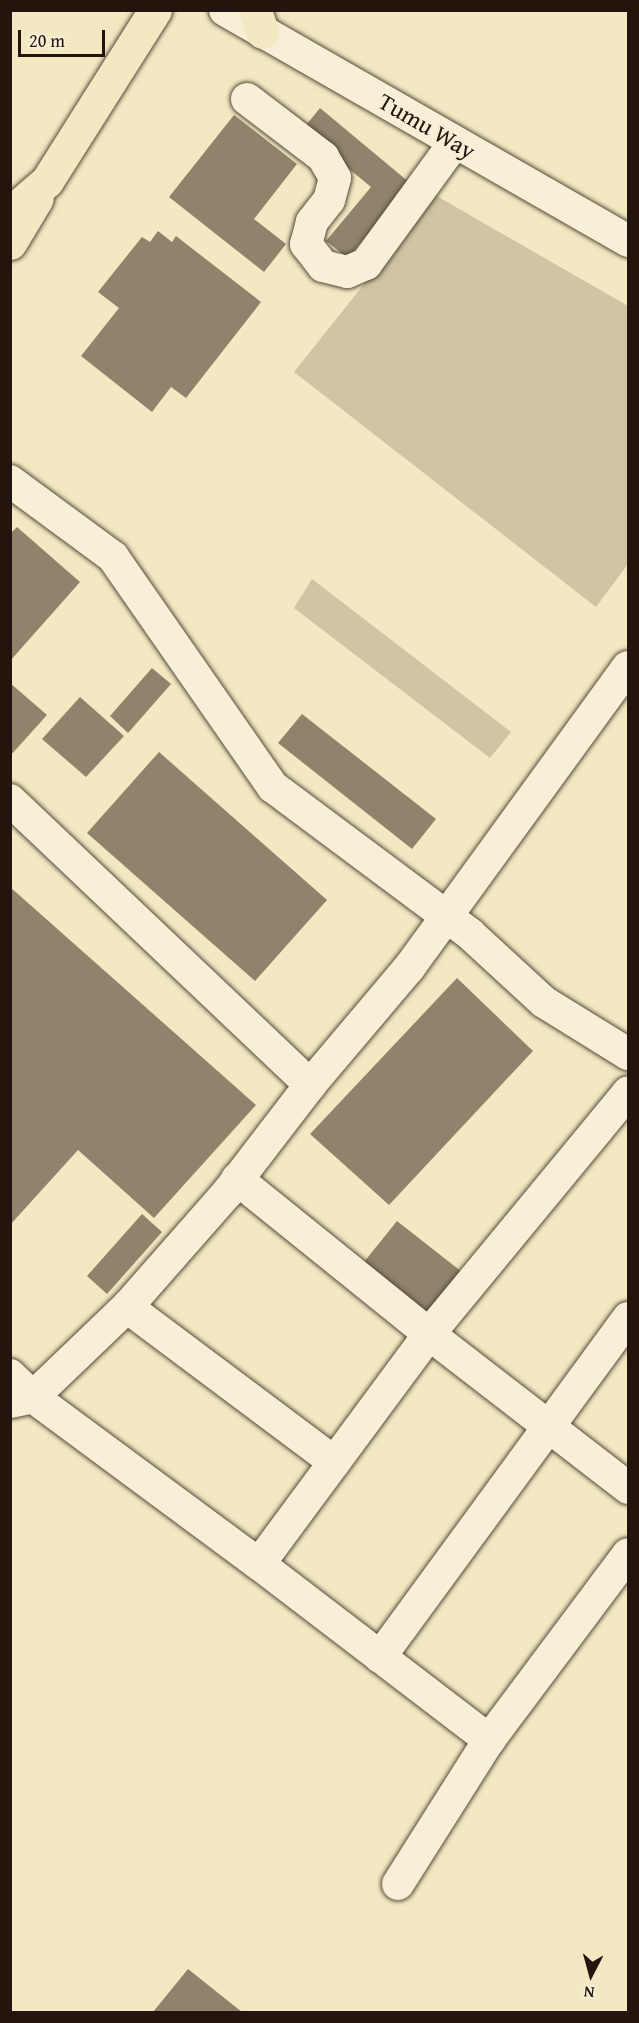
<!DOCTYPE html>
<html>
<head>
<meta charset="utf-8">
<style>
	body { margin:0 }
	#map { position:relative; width:639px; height:2023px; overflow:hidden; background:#f2e8c2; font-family:"Gentium Book Plus",serif }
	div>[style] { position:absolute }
	.green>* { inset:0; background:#cfc4a3 }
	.building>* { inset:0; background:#8f836b }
	.roads { filter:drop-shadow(0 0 2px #574a3a) drop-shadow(0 0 2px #574a3a) }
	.minor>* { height:32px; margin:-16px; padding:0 16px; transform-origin:16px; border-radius:16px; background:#f7f0d7 }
	.major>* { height:33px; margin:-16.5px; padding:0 16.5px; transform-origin:16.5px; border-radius:16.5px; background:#f2e8c2 }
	span { translate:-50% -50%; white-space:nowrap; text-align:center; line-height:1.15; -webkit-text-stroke:6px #f7f0d7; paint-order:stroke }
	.street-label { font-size:24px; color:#23150d }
	.frame { position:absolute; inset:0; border:12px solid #23150d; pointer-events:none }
	.north { position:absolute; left:561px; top:1945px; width:60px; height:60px; -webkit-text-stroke:4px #f7f0d7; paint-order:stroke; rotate:186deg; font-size:16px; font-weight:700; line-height:24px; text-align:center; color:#23150d }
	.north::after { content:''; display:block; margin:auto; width:21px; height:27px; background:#23150d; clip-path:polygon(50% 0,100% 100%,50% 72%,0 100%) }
	.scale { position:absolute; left:18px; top:30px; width:87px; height:27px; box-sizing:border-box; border:3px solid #23150d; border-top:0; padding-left:8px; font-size:18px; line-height:21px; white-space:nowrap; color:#23150d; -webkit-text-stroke:4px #f7f0d7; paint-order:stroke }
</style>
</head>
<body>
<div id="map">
	<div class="green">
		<div style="clip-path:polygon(435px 195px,628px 306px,628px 564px,596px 607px,294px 372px)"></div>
		<div style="clip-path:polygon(312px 579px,511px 732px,490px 758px,294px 608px)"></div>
	</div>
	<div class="building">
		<div style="clip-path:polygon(320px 108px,410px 183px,348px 258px,326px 241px,371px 187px,302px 130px)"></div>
		<div style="clip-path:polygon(234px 115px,297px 164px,254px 219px,286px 244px,264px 272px,169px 197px)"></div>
		<div style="clip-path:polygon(158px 231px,172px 242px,176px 236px,261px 302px,186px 398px,171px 387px,152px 412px,81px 356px,119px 308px,98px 292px,142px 237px,150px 242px)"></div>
		<div style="clip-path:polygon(17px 527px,80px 582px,10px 661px,10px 534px)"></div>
		<div style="clip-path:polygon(152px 668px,171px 684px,128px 733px,110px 716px)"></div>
		<div style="clip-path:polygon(10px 683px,47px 715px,10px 756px)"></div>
		<div style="clip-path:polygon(80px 697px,124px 736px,86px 777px,42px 739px)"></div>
		<div style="clip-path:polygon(302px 714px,436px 819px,412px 849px,278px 743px)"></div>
		<div style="clip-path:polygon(159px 752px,327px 900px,255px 981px,87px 833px)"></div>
		<div style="clip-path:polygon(10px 887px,256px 1105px,154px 1218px,78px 1150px,10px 1225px)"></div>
		<div style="clip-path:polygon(457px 978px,533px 1051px,389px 1205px,310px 1134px)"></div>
		<div style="clip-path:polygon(142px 1214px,162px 1232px,107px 1294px,87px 1276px)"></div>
		<div style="clip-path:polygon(397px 1221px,462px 1272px,428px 1314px,364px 1262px)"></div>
		<div style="clip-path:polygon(188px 1969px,242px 2012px,153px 2012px)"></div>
	</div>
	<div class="roads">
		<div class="minor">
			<div style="left:225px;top:10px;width:465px;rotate:29.8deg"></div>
			<div style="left:247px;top:99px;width:96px;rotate:37.3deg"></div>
			<div style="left:323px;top:157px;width:24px;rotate:60deg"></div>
			<div style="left:335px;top:178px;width:23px;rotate:105deg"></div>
			<div style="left:329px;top:200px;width:28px;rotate:128deg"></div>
			<div style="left:312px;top:222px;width:23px;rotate:105deg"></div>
			<div style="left:306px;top:244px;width:28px;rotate:52deg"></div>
			<div style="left:323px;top:266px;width:25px;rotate:14deg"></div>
			<div style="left:347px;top:272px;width:21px;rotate:-23deg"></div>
			<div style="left:366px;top:264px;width:151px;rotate:-53.9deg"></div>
			<div style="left:10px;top:481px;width:128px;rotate:36.4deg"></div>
			<div style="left:113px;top:557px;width:280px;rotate:55.2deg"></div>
			<div style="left:273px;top:787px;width:246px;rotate:36.7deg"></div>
			<div style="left:470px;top:934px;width:100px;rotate:42.6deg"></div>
			<div style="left:544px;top:1002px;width:99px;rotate:31.8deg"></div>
			<div style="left:10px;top:800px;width:414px;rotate:43.5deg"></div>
			<div style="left:237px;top:1179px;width:247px;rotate:38.9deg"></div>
			<div style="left:429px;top:1334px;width:252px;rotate:37.7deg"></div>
			<div style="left:127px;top:1307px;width:259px;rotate:36.8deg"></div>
			<div style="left:10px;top:1375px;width:32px;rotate:44deg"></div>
			<div style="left:33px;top:1397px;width:281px;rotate:36.5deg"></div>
			<div style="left:259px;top:1564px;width:290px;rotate:37.4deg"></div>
			<div style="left:10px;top:1402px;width:24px;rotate:-12deg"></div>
			<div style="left:33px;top:1397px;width:130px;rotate:-43.8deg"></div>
			<div style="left:127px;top:1307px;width:153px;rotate:-48.7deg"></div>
			<div style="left:228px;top:1192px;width:135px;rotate:-52.5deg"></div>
			<div style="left:310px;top:1085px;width:153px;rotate:-49.8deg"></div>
			<div style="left:409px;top:968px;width:372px;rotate:-54deg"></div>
			<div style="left:259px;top:1564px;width:286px;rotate:-53.5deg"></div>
			<div style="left:429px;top:1334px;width:313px;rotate:-50.5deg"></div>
			<div style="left:380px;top:1657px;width:420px;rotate:-53.8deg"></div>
			<div style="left:398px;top:1884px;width:170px;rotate:-57.7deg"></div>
			<div style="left:489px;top:1740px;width:232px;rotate:-53.2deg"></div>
		</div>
		<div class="major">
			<div style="left:255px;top:10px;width:23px;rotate:72deg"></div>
			<div style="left:10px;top:213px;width:49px;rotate:-40.9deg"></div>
			<div style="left:47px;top:181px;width:202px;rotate:-57.7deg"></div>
			<div style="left:10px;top:243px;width:52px;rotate:-59deg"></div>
		</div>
	</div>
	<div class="street-label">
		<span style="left:427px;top:126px;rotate:30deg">Tumu Way</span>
	</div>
	<div class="frame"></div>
	<div class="north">N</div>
	<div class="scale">20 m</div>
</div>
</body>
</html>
